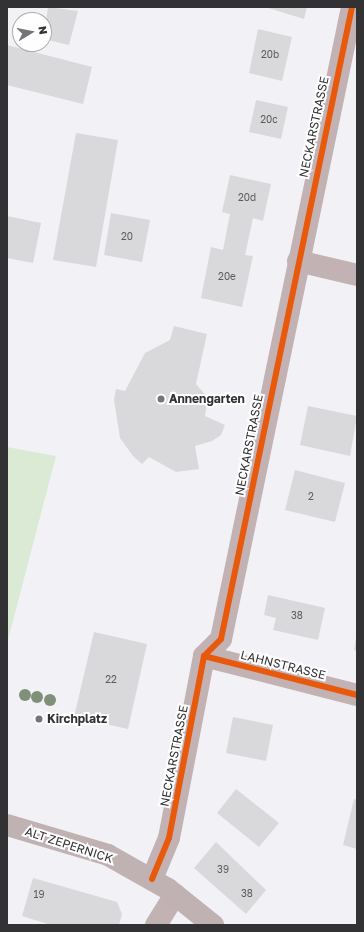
<!DOCTYPE html>
<html>
<head>
<meta charset="utf-8">
<style>
	body { margin:0 }
	#map { position:relative; width:364px; height:932px; overflow:hidden; background:#f2f2f6; font-family:"Golos Text",sans-serif }
	div>[style] { position:absolute }
	.green>* { inset:0; background:#daead4 }
	.building>* { inset:0; background:#d9d9dc }
	.street>* { height:22px; margin:-11px; padding:0 11px; transform-origin:11px; border-radius:11px; background:#c2b2b4 }
	.secondary>* { height:22px; margin:-11px; padding:0 11px; transform-origin:11px; border-radius:11px; background:#c0b1b3 }
	.cycleway>* { height:6px; margin:-3px; padding:0 3px; transform-origin:3px; border-radius:3px; background:#e8590c }
	.trees>* { width:12px; height:12px; margin:-6px; border-radius:50%; background:#808f78 }
	.dots>* { width:11px; height:11px; translate:-50% -50%; box-sizing:border-box; border:2px solid #fefefe; border-radius:50% }
	span { translate:-50% -50%; white-space:nowrap; text-align:center; line-height:1.15; -webkit-text-stroke:4px #fefefe; paint-order:stroke }
	.number-label { font-size:10px; color:#5c5c60 }
	.number-label span { -webkit-text-stroke-width:0 }
	.street-label { font-size:12px; color:#323235 }
	.poi-label { font-size:12px; color:#323235; font-weight:700 }
	.left { translate:0 -50%; text-align:left }
	.frame { position:absolute; inset:0; border:8px solid #323235; pointer-events:none }
	.north { position:absolute; left:12px; top:12px; width:40px; height:40px; box-sizing:border-box; background:#fefefe; border:1px solid #acacae; border-radius:50%; rotate:80deg; font-size:11px; font-weight:700; line-height:16px; text-align:center; color:#323235 }
	.north::after { content:''; display:block; margin:auto; width:14px; height:18px; background:#757579; clip-path:polygon(50% 0,100% 100%,50% 72%,0 100%) }
</style>
</head>
<body>
<div id="map">
	<div class="green">
		<div style="clip-path:polygon(7px 447px,56px 456px,7px 644px)"></div>
	</div>
	<div class="building">
		<div style="clip-path:polygon(48px 7px,78px 11px,69px 45px,44px 39px)"></div>
		<div style="clip-path:polygon(265px 7px,307px 7px,304px 19px)"></div>
		<div style="clip-path:polygon(258px 29px,292px 37px,282px 81px,249px 73px)"></div>
		<div style="clip-path:polygon(7px 45px,92px 67px,83px 104px,7px 85px)"></div>
		<div style="clip-path:polygon(256px 100px,288px 107px,281px 139px,249px 132px)"></div>
		<div style="clip-path:polygon(76px 133px,118px 140px,96px 267px,53px 260px)"></div>
		<div style="clip-path:polygon(230px 175px,271px 184px,263px 221px,253px 218px,245px 255px,253px 256px,242px 307px,201px 298px,211px 247px,223px 250px,230px 214px,222px 212px)"></div>
		<div style="clip-path:polygon(111px 213px,150px 220px,142px 262px,104px 255px)"></div>
		<div style="clip-path:polygon(7px 216px,41px 223px,33px 263px,7px 258px)"></div>
		<div style="clip-path:polygon(174px 326px,207px 334px,196px 384px,208px 398px,205px 416px,225px 425px,221px 435px,212px 441px,195px 446px,199px 469px,176px 472px,149px 457px,142px 464px,133px 456px,120px 438px,114px 400px,116px 389px,125px 391px,145px 353px,170px 340px)"></div>
		<div style="clip-path:polygon(308px 406px,357px 416px,350px 456px,300px 445px)"></div>
		<div style="clip-path:polygon(295px 470px,345px 483px,335px 522px,285px 510px)"></div>
		<div style="clip-path:polygon(268px 595px,325px 608px,318px 640px,273px 630px,276px 618px,264px 615px)"></div>
		<div style="clip-path:polygon(94px 632px,147px 644px,128px 729px,74px 717px)"></div>
		<div style="clip-path:polygon(356px 638px,357px 638px,357px 651px,354px 650px)"></div>
		<div style="clip-path:polygon(233px 717px,273px 725px,266px 761px,226px 753px)"></div>
		<div style="clip-path:polygon(236px 789px,279px 823px,259px 847px,217px 813px)"></div>
		<div style="clip-path:polygon(354px 799px,357px 800px,357px 849px,343px 845px)"></div>
		<div style="clip-path:polygon(216px 842px,266px 890px,246px 914px,194px 868px)"></div>
		<div style="clip-path:polygon(33px 878px,117px 902px,122px 914px,119px 925px,51px 925px,22px 916px)"></div>
	</div>
	<div class="street">
		<div style="left:298px;top:261px;width:61px;rotate:13.3deg"></div>
		<div style="left:204px;top:656px;width:158px;rotate:14.3deg"></div>
		<div style="left:152px;top:879px;width:44px;rotate:-67.5deg"></div>
		<div style="left:169px;top:838px;width:185px;rotate:-79.1deg"></div>
		<div style="left:204px;top:656px;width:24px;rotate:-45deg"></div>
		<div style="left:221px;top:639px;width:645px;rotate:-78.29deg"></div>
		<div style="left:156px;top:925px;width:36px;rotate:-58deg"></div>
	</div>
	<div class="secondary">
		<div style="left:7px;top:825px;width:105px;rotate:16.5deg"></div>
		<div style="left:108px;top:855px;width:69px;rotate:29.5deg"></div>
		<div style="left:168px;top:889px;width:58px;rotate:38.7deg"></div>
	</div>
	<div class="cycleway">
		<div style="left:204px;top:656px;width:158px;rotate:14.3deg"></div>
		<div style="left:152px;top:879px;width:44px;rotate:-67.5deg"></div>
		<div style="left:169px;top:838px;width:185px;rotate:-79.1deg"></div>
		<div style="left:204px;top:656px;width:24px;rotate:-45deg"></div>
		<div style="left:221px;top:639px;width:645px;rotate:-78.29deg"></div>
	</div>
	<div class="trees">
		<div style="left:25px;top:695px"></div>
		<div style="left:37px;top:697px"></div>
		<div style="left:50px;top:700px"></div>
	</div>
	<div class="dots">
		<div style="left:161px;top:399px;background:#757579"></div>
		<div style="left:39px;top:719px;background:#757579"></div>
	</div>
	<div class="number-label">
		<span style="left:270px;top:55px">20b</span>
		<span style="left:269px;top:120px">20c</span>
		<span style="left:247px;top:198px">20d</span>
		<span style="left:127px;top:237px">20</span>
		<span style="left:227px;top:277px">20e</span>
		<span style="left:311px;top:497px">2</span>
		<span style="left:297px;top:616px">38</span>
		<span style="left:111px;top:680px">22</span>
		<span style="left:223px;top:870px">39</span>
		<span style="left:247px;top:894px">38</span>
		<span style="left:39px;top:895px">19</span>
	</div>
	<div class="street-label">
		<span style="left:314px;top:127px;rotate:-78deg">NECKARSTRASSE</span>
		<span style="left:249px;top:445px;rotate:-79deg">NECKARSTRASSE</span>
		<span style="left:283px;top:665px;rotate:14deg">LAHNSTRASSE</span>
		<span style="left:174px;top:756px;rotate:-79deg">NECKARSTRASSE</span>
		<span style="left:69px;top:845px;rotate:18deg">ALT ZEPERNICK</span>
	</div>
	<div class="poi-label">
		<span class="left" style="left:169px;top:399px">Annengarten</span>
		<span class="left" style="left:47px;top:719px">Kirchplatz</span>
	</div>
	<div class="frame"></div>
	<div class="north">N</div>
</div>
</body>
</html>
